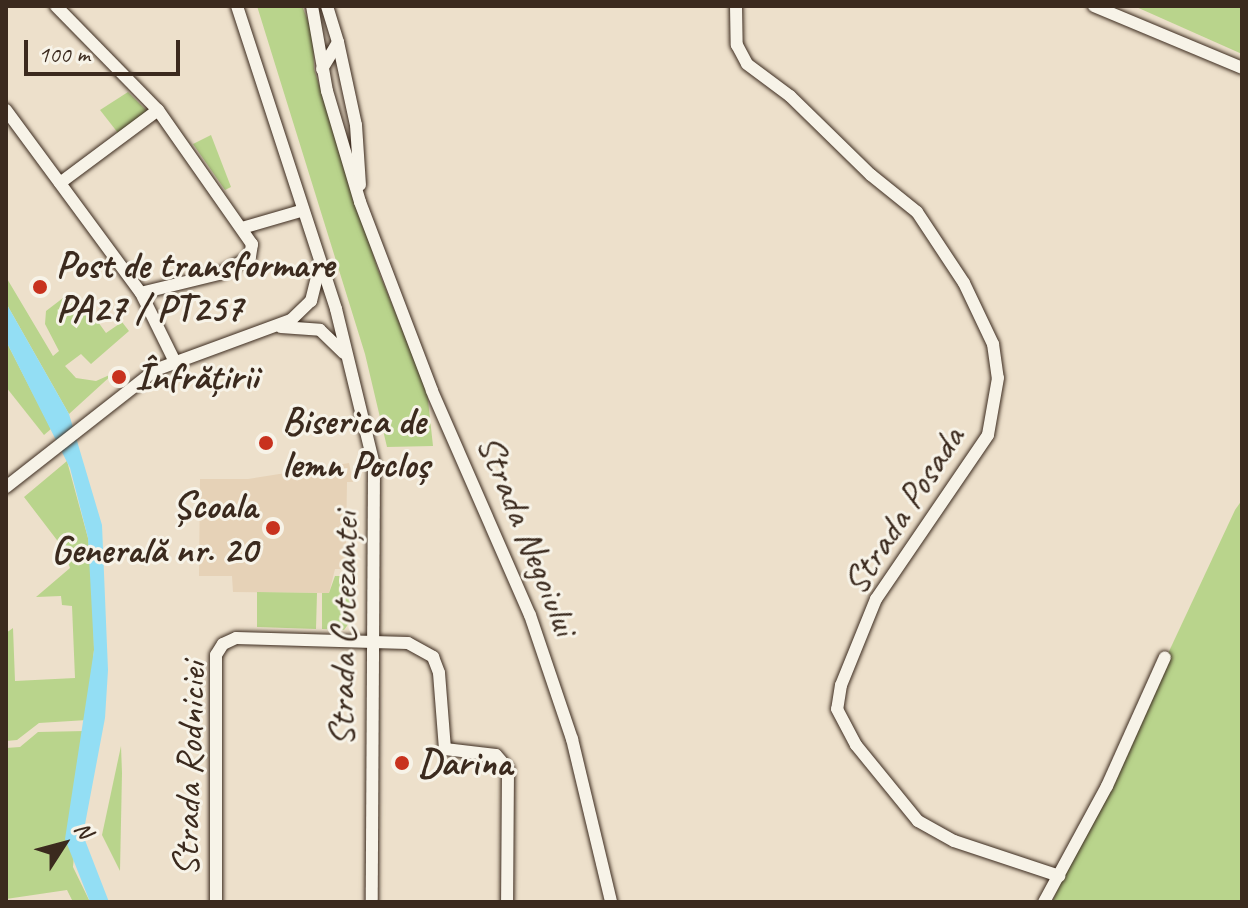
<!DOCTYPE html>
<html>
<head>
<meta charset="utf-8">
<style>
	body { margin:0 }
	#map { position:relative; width:1248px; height:908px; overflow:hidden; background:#ede0cb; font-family:Caveat,sans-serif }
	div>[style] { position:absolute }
	.built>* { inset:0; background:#e6d2b7 }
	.green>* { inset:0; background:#b9d48c }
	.water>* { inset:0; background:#93def4 }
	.roads { filter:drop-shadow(0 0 2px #3b2a1e) drop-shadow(0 0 2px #3b2a1e) }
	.minor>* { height:12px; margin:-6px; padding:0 6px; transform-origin:6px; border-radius:6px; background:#f7f3e8 }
	.dots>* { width:22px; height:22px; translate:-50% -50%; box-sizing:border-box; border:4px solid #f7f3e8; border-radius:50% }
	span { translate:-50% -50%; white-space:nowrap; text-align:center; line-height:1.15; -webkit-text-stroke:6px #f7f3e8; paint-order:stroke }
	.poi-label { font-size:38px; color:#3b2a1e; font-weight:700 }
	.left { translate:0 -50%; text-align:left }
	.right { translate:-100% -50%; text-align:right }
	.street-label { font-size:38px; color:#3b2a1e }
	.frame { position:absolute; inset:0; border:8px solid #3b2a1e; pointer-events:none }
	.north { position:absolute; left:24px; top:804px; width:80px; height:80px; -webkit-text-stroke:6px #f7f3e8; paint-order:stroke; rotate:54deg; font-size:22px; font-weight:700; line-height:32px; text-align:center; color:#3b2a1e }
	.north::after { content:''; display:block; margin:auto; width:28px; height:36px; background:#3b2a1e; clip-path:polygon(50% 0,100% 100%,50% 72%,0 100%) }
	.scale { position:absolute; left:24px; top:40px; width:156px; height:36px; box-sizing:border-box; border:4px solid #3b2a1e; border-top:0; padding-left:10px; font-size:24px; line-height:28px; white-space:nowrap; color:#3b2a1e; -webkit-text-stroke:6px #f7f3e8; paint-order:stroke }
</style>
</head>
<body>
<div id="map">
	<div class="built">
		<div style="clip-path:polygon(349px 463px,353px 482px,347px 482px,346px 543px,352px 544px,352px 569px,335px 569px,329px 593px,233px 592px,232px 576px,199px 576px,200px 479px,248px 479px)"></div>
	</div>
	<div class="green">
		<div style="clip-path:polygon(257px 6px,302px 6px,313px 33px,314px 69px,378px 270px,427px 391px,433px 446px,387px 447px,365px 354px)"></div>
		<div style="clip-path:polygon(1134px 6px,1242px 6px,1242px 54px)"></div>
		<div style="clip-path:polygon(128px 92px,147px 111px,118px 133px,100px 110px)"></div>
		<div style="clip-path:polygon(211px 135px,231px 187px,225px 190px,193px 144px)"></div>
		<div style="clip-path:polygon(6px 277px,53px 356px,59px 351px,45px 324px,46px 311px,63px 298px,69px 305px,80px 297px,106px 333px,122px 322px,129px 331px,91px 364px,81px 354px,65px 366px,76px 378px,96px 381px,114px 373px,69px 414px,6px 303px)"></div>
		<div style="clip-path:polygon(6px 341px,51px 429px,44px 435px,6px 387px)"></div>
		<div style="clip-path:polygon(67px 461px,88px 538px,93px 583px,94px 650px,87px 720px,39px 723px,17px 740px,6px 741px,6px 633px,13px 628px,15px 681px,75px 678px,72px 606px,62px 605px,61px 596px,36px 597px,70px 568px,63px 548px,24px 497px)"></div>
		<div style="clip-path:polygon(1242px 500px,1242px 902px,1052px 902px,1235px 510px)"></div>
		<div style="clip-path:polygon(335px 576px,352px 576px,352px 619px,344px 630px,322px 629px,322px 593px,329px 593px)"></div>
		<div style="clip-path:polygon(257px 592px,317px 593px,316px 629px,257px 627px)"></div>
		<div style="clip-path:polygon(85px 731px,73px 867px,90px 902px,73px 902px,67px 890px,6px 899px,6px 748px,20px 747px,38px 732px)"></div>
		<div style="clip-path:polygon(121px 746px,122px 773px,120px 871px,102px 835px)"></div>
	</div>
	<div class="water">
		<div style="clip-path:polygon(6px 303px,69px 414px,102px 525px,108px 670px,105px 718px,83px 835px,109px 902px,90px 902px,65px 839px,94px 650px,88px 538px,70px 468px,6px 341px)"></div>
	</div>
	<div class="roads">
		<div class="minor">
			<div style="left:56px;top:6px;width:146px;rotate:45.6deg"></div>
			<div style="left:158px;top:110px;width:164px;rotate:55deg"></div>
			<div style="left:252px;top:244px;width:13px;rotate:99deg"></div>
			<div style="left:250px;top:257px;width:35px;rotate:151deg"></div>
			<div style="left:219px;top:274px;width:80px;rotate:166.3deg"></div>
			<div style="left:237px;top:6px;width:319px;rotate:71.9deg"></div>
			<div style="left:336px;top:309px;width:161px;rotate:76.3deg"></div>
			<div style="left:374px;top:465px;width:437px;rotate:90.3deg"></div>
			<div style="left:312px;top:6px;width:86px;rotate:80deg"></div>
			<div style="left:327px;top:91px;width:116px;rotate:73.4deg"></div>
			<div style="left:360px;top:202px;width:202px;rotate:69.1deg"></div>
			<div style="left:432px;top:391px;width:244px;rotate:66.4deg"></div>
			<div style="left:530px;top:615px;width:131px;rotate:71.3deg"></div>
			<div style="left:572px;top:739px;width:168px;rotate:76.5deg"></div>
			<div style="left:736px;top:6px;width:39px;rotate:89deg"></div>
			<div style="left:737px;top:45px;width:21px;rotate:62deg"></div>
			<div style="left:747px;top:64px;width:54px;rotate:36.7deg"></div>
			<div style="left:790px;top:96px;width:113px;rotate:44.3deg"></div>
			<div style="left:871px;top:175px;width:59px;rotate:38.8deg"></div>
			<div style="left:917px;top:212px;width:85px;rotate:56.5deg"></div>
			<div style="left:964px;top:283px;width:68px;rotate:64.6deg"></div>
			<div style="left:993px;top:344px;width:34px;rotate:82deg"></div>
			<div style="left:998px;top:378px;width:58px;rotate:100deg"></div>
			<div style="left:988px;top:435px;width:199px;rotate:124.3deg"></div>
			<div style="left:876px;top:599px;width:93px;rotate:112.1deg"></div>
			<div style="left:841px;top:685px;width:24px;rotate:99deg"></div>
			<div style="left:837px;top:709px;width:41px;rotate:62.2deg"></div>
			<div style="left:856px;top:745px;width:98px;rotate:50.8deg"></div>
			<div style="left:918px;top:821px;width:41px;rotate:29.1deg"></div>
			<div style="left:954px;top:841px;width:111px;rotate:18.4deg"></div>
			<div style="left:1094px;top:6px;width:160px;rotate:22.7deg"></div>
			<div style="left:338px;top:42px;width:85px;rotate:77.8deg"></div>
			<div style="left:356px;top:125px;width:60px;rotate:86.2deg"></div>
			<div style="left:322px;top:69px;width:31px;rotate:-59deg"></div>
			<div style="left:338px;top:42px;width:38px;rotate:-107deg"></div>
			<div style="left:6px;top:110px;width:227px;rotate:53.6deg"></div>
			<div style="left:141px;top:293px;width:77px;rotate:63.8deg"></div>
			<div style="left:60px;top:183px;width:122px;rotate:-36.7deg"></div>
			<div style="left:242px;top:228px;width:61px;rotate:-16.1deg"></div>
			<div style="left:281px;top:327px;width:39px;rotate:4deg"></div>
			<div style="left:320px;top:330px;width:33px;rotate:44deg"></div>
			<div style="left:6px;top:487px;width:189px;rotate:-38.1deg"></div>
			<div style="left:155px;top:370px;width:145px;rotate:-20.2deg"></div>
			<div style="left:291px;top:320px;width:28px;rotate:-44deg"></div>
			<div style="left:311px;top:301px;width:30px;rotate:-76deg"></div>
			<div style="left:216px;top:902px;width:247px;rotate:-90deg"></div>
			<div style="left:216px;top:655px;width:13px;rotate:-58deg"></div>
			<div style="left:223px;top:644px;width:14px;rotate:-25deg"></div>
			<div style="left:236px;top:638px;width:172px;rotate:1.7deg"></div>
			<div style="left:408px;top:643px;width:29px;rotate:29deg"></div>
			<div style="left:433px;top:657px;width:17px;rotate:69deg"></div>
			<div style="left:439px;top:673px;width:76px;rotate:85.5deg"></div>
			<div style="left:445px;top:749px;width:51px;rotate:6.7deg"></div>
			<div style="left:496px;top:755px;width:18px;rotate:49deg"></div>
			<div style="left:508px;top:769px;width:133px;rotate:90.4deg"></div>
			<div style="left:1044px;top:902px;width:132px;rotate:-61.5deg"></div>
			<div style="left:1107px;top:786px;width:141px;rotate:-65.8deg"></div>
		</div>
	</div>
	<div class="dots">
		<div style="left:40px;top:287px;background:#c8321e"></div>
		<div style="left:119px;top:377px;background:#c8321e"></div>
		<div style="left:266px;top:443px;background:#c8321e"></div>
		<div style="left:273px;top:528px;background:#c8321e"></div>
		<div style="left:402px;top:763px;background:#c8321e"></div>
	</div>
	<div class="poi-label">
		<span class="left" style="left:56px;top:287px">Post de transformare<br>PA27 / PT257</span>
		<span class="left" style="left:135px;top:377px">Înfrățirii</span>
		<span class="left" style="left:282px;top:443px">Biserica de<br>lemn Pocloș</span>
		<span class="right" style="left:257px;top:528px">Școala<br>Generală nr. 20</span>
		<span class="left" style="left:418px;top:763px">Darina</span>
	</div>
	<div class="street-label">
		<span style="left:903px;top:510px;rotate:-57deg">Strada Posada</span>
		<span style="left:528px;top:535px;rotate:68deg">Strada Negoiului</span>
		<span style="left:343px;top:629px;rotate:-89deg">Strada Cutezanței</span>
		<span style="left:189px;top:769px;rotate:-88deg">Strada Rodniciei</span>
	</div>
	<div class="frame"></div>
	<div class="north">N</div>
	<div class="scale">100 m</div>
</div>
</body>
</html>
